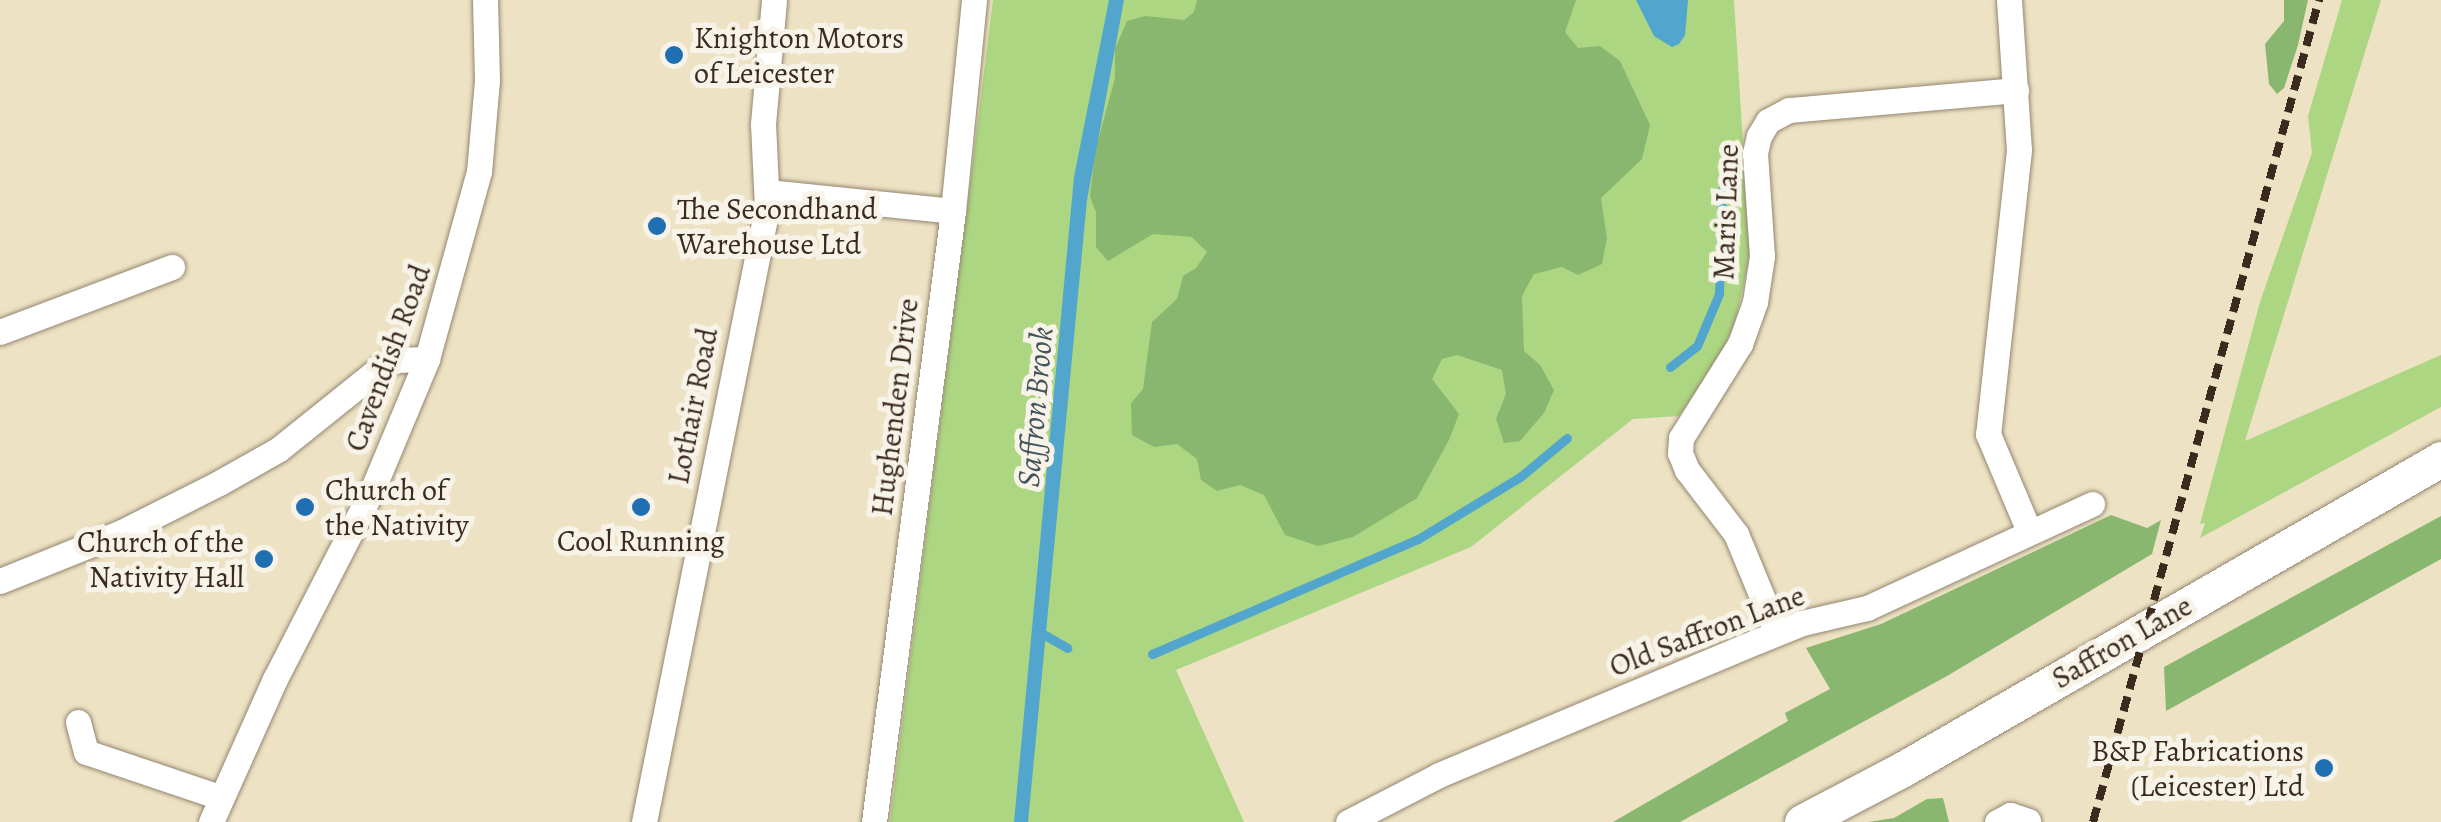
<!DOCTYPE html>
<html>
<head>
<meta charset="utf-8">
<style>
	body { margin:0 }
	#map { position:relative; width:2441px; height:822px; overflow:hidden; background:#ede3c4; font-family:Alegreya,serif }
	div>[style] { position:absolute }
	.green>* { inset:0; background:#acd681 }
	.forest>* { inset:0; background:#89b76f }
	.water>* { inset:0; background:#52a5cd }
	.stream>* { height:9px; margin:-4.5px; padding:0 4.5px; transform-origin:4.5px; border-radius:4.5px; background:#52a5cd }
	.roads { filter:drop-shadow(0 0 2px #948671) drop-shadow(0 0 2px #948671) }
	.minor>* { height:25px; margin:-12.5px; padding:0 12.5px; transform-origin:12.5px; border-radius:12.5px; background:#fff }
	.secondary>* { height:35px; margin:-17.5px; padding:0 17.5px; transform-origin:17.5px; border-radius:17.5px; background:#fff }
	.rail>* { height:8px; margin-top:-4px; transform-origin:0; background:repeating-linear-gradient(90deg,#3b2a1e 0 15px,transparent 0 23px) }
	.dots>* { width:28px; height:28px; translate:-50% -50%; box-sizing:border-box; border:5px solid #f7f3e8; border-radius:50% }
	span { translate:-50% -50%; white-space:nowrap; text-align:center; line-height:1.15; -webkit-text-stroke:10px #f7f3e8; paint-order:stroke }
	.poi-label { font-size:30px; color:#3b2a1e }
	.left { translate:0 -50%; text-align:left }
	.right { translate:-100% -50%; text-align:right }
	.street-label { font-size:30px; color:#3b2a1e }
	.water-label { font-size:32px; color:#43555b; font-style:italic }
</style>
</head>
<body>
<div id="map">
	<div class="green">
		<div style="clip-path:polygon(993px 0,1734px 0,1750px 255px,1735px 323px,1717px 362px,1679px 416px,1633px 419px,1471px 547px,1176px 670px,1244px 822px,890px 822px)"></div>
		<div style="clip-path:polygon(2342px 0,2381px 0,2245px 441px,2441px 355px,2441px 407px,2200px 538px,2205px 523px,2200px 524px,2260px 302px,2312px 153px,2308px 116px)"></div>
	</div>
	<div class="forest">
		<div style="clip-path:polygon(1197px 0,1576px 0,1565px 32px,1578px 48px,1600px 46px,1620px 61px,1650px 125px,1642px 159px,1601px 198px,1607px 238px,1602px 264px,1578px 275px,1562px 267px,1534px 274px,1522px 296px,1524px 351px,1540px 365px,1554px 390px,1544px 413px,1520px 441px,1504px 443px,1496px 419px,1506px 394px,1502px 370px,1457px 355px,1442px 359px,1432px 379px,1459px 414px,1449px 440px,1417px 498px,1353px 537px,1318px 546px,1285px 535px,1264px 495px,1240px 485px,1217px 491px,1201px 480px,1197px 459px,1177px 444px,1154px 447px,1132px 435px,1131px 403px,1143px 389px,1152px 322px,1177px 299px,1183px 276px,1196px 268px,1207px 252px,1192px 237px,1153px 234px,1108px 261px,1096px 247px,1096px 212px,1090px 197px,1095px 152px,1115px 78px,1115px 49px,1127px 21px,1145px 16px,1184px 20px,1194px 12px)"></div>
		<div style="clip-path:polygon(2284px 0,2308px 0,2298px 45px,2284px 88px,2277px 94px,2269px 84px,2265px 44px,2284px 21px)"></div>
		<div style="clip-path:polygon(2111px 515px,2147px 528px,2161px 520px,2152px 554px,1947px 676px,1680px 822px,1613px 822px,1788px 721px,1785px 713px,1830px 689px,1806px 648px,1881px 624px)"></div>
		<div style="clip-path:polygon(2441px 516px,2441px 559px,2166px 711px,2164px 667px)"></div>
		<div style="clip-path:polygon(1943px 798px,1949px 822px,1868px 822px,1894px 818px,1927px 799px)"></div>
	</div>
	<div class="water">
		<div style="clip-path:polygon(1109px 0,1124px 0,1087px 200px,1028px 822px,1014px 822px,1074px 177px)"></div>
		<div style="clip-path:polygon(1636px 0,1688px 0,1685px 35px,1679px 44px,1672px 47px,1654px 36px)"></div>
	</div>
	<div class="stream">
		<div style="left:1670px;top:367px;width:34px;rotate:-38deg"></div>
		<div style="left:1697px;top:346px;width:56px;rotate:-67.1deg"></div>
		<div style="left:1719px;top:294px;width:105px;rotate:-88.4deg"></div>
		<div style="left:1038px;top:631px;width:34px;rotate:30deg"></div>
		<div style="left:1152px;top:654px;width:290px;rotate:-23.4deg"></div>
		<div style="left:1418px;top:539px;width:119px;rotate:-31.3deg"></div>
		<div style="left:1520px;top:477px;width:61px;rotate:-39.7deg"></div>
	</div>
	<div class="roads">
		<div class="minor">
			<div style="left:2009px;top:0;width:150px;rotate:86.2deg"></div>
			<div style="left:2019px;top:150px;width:286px;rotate:96.2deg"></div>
			<div style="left:1988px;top:434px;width:105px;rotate:67.1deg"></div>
			<div style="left:767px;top:192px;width:187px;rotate:5.8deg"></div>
			<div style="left:0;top:332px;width:184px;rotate:-20.7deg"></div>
			<div style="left:0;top:581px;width:131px;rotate:-21.9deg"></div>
			<div style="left:122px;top:532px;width:109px;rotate:-26.8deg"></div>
			<div style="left:219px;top:483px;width:69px;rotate:-29.5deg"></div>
			<div style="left:279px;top:449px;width:129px;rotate:-38.7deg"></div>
			<div style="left:380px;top:368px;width:17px;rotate:-28deg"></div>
			<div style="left:395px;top:360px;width:32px;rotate:-2deg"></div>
			<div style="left:1777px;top:633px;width:107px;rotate:-112.5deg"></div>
			<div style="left:1736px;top:534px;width:81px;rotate:-127.4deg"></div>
			<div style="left:1687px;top:470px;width:18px;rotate:-112deg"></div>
			<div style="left:1680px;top:453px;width:15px;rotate:-86deg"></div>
			<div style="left:1681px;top:438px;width:111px;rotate:-57.9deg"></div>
			<div style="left:1740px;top:344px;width:45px;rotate:-70.3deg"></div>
			<div style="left:1755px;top:302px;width:47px;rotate:-81.3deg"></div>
			<div style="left:1762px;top:256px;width:103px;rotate:-93.9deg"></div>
			<div style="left:1755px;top:153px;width:17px;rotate:-77deg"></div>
			<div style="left:1759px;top:136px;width:17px;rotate:-59deg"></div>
			<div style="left:1768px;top:121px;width:24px;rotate:-28deg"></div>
			<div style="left:1789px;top:110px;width:228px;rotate:-5deg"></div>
			<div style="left:78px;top:722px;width:31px;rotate:75deg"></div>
			<div style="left:86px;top:752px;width:141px;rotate:18.6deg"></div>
			<div style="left:211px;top:822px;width:157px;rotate:-65.9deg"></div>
			<div style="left:275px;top:679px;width:217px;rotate:-62.8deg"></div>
			<div style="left:374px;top:486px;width:138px;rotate:-67.3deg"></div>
			<div style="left:427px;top:359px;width:194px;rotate:-74.5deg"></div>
			<div style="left:479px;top:172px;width:92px;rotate:-85deg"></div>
			<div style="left:487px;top:80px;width:80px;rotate:-91.4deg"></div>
			<div style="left:644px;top:822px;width:626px;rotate:-78.67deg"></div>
			<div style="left:767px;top:208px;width:84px;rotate:-92.7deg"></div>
			<div style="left:763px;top:124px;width:124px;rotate:-84.9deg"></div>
			<div style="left:874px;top:822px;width:616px;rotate:-82.63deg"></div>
			<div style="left:953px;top:211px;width:212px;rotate:-84.3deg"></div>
			<div style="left:1348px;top:822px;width:102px;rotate:-27.3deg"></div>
			<div style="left:1439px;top:775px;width:346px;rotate:-22.8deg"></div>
			<div style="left:1758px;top:641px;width:48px;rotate:-22.2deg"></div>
			<div style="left:1802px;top:623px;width:67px;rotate:-13deg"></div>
			<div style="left:1867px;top:608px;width:248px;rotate:-24.8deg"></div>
			<div style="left:1997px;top:822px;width:15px;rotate:-28deg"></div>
			<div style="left:2010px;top:815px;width:19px;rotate:18deg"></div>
		</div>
		<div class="secondary">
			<div style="left:1802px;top:822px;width:114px;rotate:-27.7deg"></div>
			<div style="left:1903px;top:769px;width:621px;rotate:-29.95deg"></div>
		</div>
	</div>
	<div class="rail">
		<div style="left:2093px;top:822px;width:853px;rotate:-74.63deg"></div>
	</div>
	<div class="dots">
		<div style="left:674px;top:55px;background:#1f6fb2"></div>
		<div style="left:657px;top:226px;background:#1f6fb2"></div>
		<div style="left:305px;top:507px;background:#1f6fb2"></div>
		<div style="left:641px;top:507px;background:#1f6fb2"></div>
		<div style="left:264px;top:559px;background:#1f6fb2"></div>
		<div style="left:2324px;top:768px;background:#1f6fb2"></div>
	</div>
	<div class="poi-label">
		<span class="left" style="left:694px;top:55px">Knighton Motors<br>of Leicester</span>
		<span class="left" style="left:677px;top:226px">The Secondhand<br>Warehouse Ltd</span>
		<span class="left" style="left:325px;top:507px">Church of<br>the Nativity</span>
		<span style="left:641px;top:541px">Cool Running</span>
		<span class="right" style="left:244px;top:559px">Church of the<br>Nativity Hall</span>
		<span class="right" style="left:2304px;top:768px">B&amp;P Fabrications<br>(Leicester) Ltd</span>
	</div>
	<div class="street-label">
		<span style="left:1726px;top:212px;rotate:-88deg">Maris Lane</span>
		<span style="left:388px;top:358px;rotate:-70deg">Cavendish Road</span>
		<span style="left:693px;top:406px;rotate:-79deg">Lothair Road</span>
		<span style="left:895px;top:407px;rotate:-83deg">Hughenden Drive</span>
		<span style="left:1707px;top:631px;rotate:-21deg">Old Saffron Lane</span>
		<span style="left:2122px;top:642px;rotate:-30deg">Saffron Lane</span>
	</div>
	<div class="water-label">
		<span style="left:1035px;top:407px;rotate:-85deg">Saffron Brook</span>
	</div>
</div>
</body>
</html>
